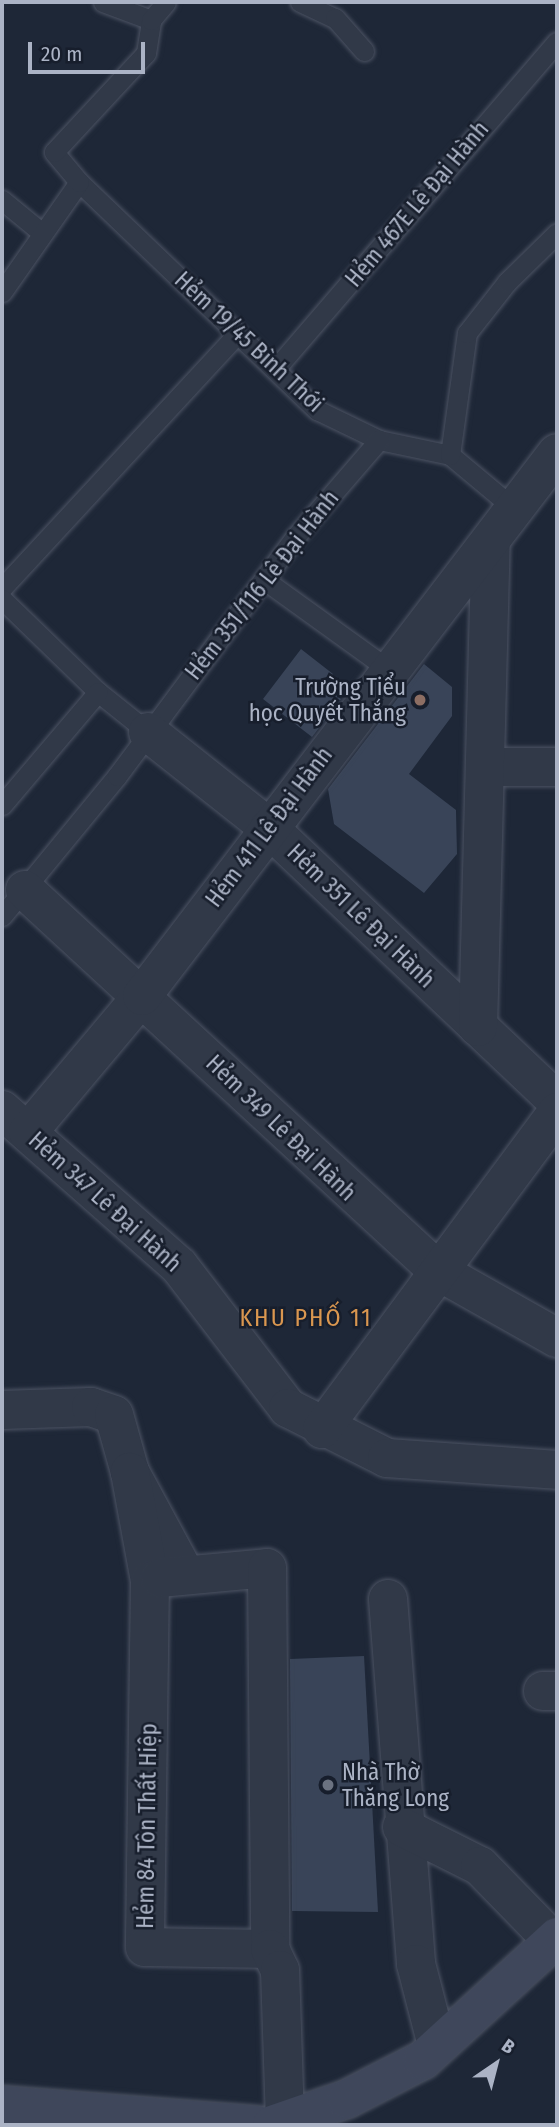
<!DOCTYPE html>
<html>
<head>
<meta charset="utf-8">
<style>
	body { margin:0 }
	#map { position:relative; width:559px; height:2127px; overflow:hidden; background:#1e2737; font-family:"Fira Sans Condensed",sans-serif }
	div>[style] { position:absolute }
	.building>* { inset:0; background:#394458 }
	.roads { filter:drop-shadow(0 0 2px #4c5363) drop-shadow(0 0 2px #4c5363) }
	.lane>* { height:19px; margin:-9.5px; padding:0 9.5px; transform-origin:9.5px; border-radius:9.5px; background:#313948 }
	.street>* { height:38px; margin:-19px; padding:0 19px; transform-origin:19px; border-radius:19px; background:#313948 }
	.secondary>* { height:38px; margin:-19px; padding:0 19px; transform-origin:19px; border-radius:19px; background:#3f475b }
	.dots>* { width:19px; height:19px; translate:-50% -50%; box-sizing:border-box; border:4px solid #171e2c; border-radius:50% }
	span { translate:-50% -50%; white-space:nowrap; text-align:center; line-height:1.15; -webkit-text-stroke:5px #171e2c; paint-order:stroke }
	.street-label { font-size:23px; color:#abb3c5 }
	.poi-label { font-size:23px; color:#abb3c5 }
	.right { translate:-100% -50%; text-align:right }
	.left { translate:0 -50%; text-align:left }
	.neighbourhood-label { font-size:24px; color:#da9750; letter-spacing:2px }
	.frame { position:absolute; inset:0; border:4px solid #abb3c5; pointer-events:none }
	.north { position:absolute; left:461px; top:2029px; width:70px; height:70px; -webkit-text-stroke:5px #171e2c; paint-order:stroke; rotate:35deg; font-size:19px; font-weight:700; line-height:28px; text-align:center; color:#abb3c5 }
	.north::after { content:''; display:block; margin:auto; width:24px; height:32px; background:#abb3c5; clip-path:polygon(50% 0,100% 100%,50% 72%,0 100%) }
	.scale { position:absolute; left:28px; top:42px; width:117px; height:32px; box-sizing:border-box; border:4px solid #abb3c5; border-top:0; padding-left:9px; font-size:21px; line-height:24px; white-space:nowrap; color:#abb3c5; -webkit-text-stroke:5px #171e2c; paint-order:stroke }
</style>
</head>
<body>
<div id="map">
	<div class="building">
		<div style="clip-path:polygon(301px 649px,333px 674px,324px 686px,341px 699px,312px 737px,263px 699px)"></div>
		<div style="clip-path:polygon(424px 664px,452px 687px,452px 716px,409px 774px,456px 810px,457px 854px,424px 893px,334px 824px,328px 789px)"></div>
		<div style="clip-path:polygon(364px 1656px,378px 1912px,292px 1911px,290px 1659px)"></div>
	</div>
	<div class="roads">
		<div class="lane">
			<div style="left:103px;top:2px;width:51px;rotate:20.6deg"></div>
			<div style="left:300px;top:2px;width:38px;rotate:25deg"></div>
			<div style="left:335px;top:18px;width:44px;rotate:48.7deg"></div>
			<div style="left:79px;top:182px;width:330px;rotate:43.8deg"></div>
			<div style="left:317px;top:410px;width:69px;rotate:25.8deg"></div>
			<div style="left:379px;top:440px;width:73px;rotate:11.9deg"></div>
			<div style="left:450px;top:455px;width:80px;rotate:39.9deg"></div>
			<div style="left:2px;top:200px;width:50px;rotate:39.4deg"></div>
			<div style="left:2px;top:292px;width:134px;rotate:-55deg"></div>
			<div style="left:79px;top:182px;width:39px;rotate:-130deg"></div>
			<div style="left:54px;top:152px;width:135px;rotate:-47.1deg"></div>
			<div style="left:146px;top:53px;width:33px;rotate:-81deg"></div>
			<div style="left:151px;top:20px;width:23px;rotate:-50deg"></div>
			<div style="left:277px;top:367px;width:429px;rotate:-49.3deg"></div>
			<div style="left:450px;top:455px;width:123px;rotate:-82.1deg"></div>
			<div style="left:467px;top:333px;width:65px;rotate:-51.9deg"></div>
			<div style="left:507px;top:282px;width:70px;rotate:-44.4deg"></div>
			<div style="left:266px;top:581px;width:150px;rotate:35.8deg"></div>
			<div style="left:2px;top:588px;width:347px;rotate:-47.2deg"></div>
			<div style="left:2px;top:599px;width:134px;rotate:44.1deg"></div>
			<div style="left:98px;top:692px;width:64px;rotate:38.7deg"></div>
			<div style="left:2px;top:805px;width:148px;rotate:-49.7deg"></div>
			<div style="left:2px;top:916px;width:181px;rotate:-50.6deg"></div>
			<div style="left:117px;top:776px;width:299px;rotate:-53.3deg"></div>
			<div style="left:296px;top:536px;width:127px;rotate:-49.2deg"></div>
		</div>
		<div class="street">
			<div style="left:148px;top:732px;width:154px;rotate:38.4deg"></div>
			<div style="left:269px;top:828px;width:397px;rotate:43.5deg"></div>
			<div style="left:487px;top:767px;width:70px"></div>
			<div style="left:25px;top:890px;width:562px;rotate:42.69deg"></div>
			<div style="left:438px;top:1271px;width:137px;rotate:29.4deg"></div>
			<div style="left:478px;top:1027px;width:486px;rotate:-88.5deg"></div>
			<div style="left:2px;top:1110px;width:236px;rotate:41.4deg"></div>
			<div style="left:179px;top:1266px;width:179px;rotate:52.5deg"></div>
			<div style="left:288px;top:1408px;width:111px;rotate:26.8deg"></div>
			<div style="left:387px;top:1458px;width:170px;rotate:4deg"></div>
			<div style="left:28px;top:1132px;width:177px;rotate:-50deg"></div>
			<div style="left:142px;top:996px;width:683px;rotate:-52.61deg"></div>
			<div style="left:2px;top:1410px;width:89px;rotate:-1.9deg"></div>
			<div style="left:91px;top:1407px;width:24px;rotate:19deg"></div>
			<div style="left:114px;top:1415px;width:59px;rotate:74.3deg"></div>
			<div style="left:322px;top:1429px;width:395px;rotate:-53.4deg"></div>
			<div style="left:184px;top:1572px;width:114px;rotate:-118.4deg"></div>
			<div style="left:130px;top:1472px;width:111px;rotate:79.6deg"></div>
			<div style="left:150px;top:1581px;width:366px;rotate:90.8deg"></div>
			<div style="left:145px;top:1947px;width:125px;rotate:0.9deg"></div>
			<div style="left:160px;top:1578px;width:107px;rotate:-5.3deg"></div>
			<div style="left:267px;top:1568px;width:381px;rotate:89.5deg"></div>
			<div style="left:270px;top:1949px;width:23px;rotate:65deg"></div>
			<div style="left:280px;top:1970px;width:151px;rotate:88.1deg"></div>
			<div style="left:388px;top:1599px;width:366px;rotate:85.6deg"></div>
			<div style="left:416px;top:1964px;width:84px;rotate:75.5deg"></div>
			<div style="left:543px;top:1691px;width:14px"></div>
			<div style="left:402px;top:1827px;width:87px;rotate:26.6deg"></div>
			<div style="left:480px;top:1866px;width:105px;rotate:45.8deg"></div>
		</div>
		<div class="secondary">
			<div style="left:2px;top:2105px;width:256px;rotate:4.5deg"></div>
			<div style="left:272px;top:2125px;width:79px;rotate:-19.1deg"></div>
			<div style="left:347px;top:2099px;width:85px;rotate:-27.2deg"></div>
			<div style="left:423px;top:2060px;width:182px;rotate:-42.5deg"></div>
		</div>
	</div>
	<div class="dots">
		<div style="left:420px;top:700px;background:#8d6e63"></div>
		<div style="left:328px;top:1785px;background:#6b7280"></div>
	</div>
	<div class="street-label">
		<span style="left:417px;top:204px;rotate:-50deg">Hẻm 467E Lê Đại Hành</span>
		<span style="left:249px;top:342px;rotate:43deg">Hẻm 19/45 Bình Thới</span>
		<span style="left:262px;top:585px;rotate:-52deg">Hẻm 351/116 Lê Đại Hành</span>
		<span style="left:269px;top:827px;rotate:-53deg">Hẻm 411 Lê Đại Hành</span>
		<span style="left:361px;top:916px;rotate:44deg">Hẻm 351 Lê Đại Hành</span>
		<span style="left:281px;top:1128px;rotate:44deg">Hẻm 349 Lê Đại Hành</span>
		<span style="left:105px;top:1202px;rotate:42deg">Hẻm 347 Lê Đại Hành</span>
		<span style="left:147px;top:1826px;rotate:-89deg">Hẻm 84 Tôn Thất Hiệp</span>
	</div>
	<div class="poi-label">
		<span class="right" style="left:406px;top:700px">Trường Tiểu<br>học Quyết Thắng</span>
		<span class="left" style="left:342px;top:1785px">Nhà Thờ<br>Thăng Long</span>
	</div>
	<div class="neighbourhood-label">
		<span style="left:306px;top:1319px">KHU PHỐ 11</span>
	</div>
	<div class="frame"></div>
	<div class="north">B</div>
	<div class="scale">20 m</div>
</div>
</body>
</html>
